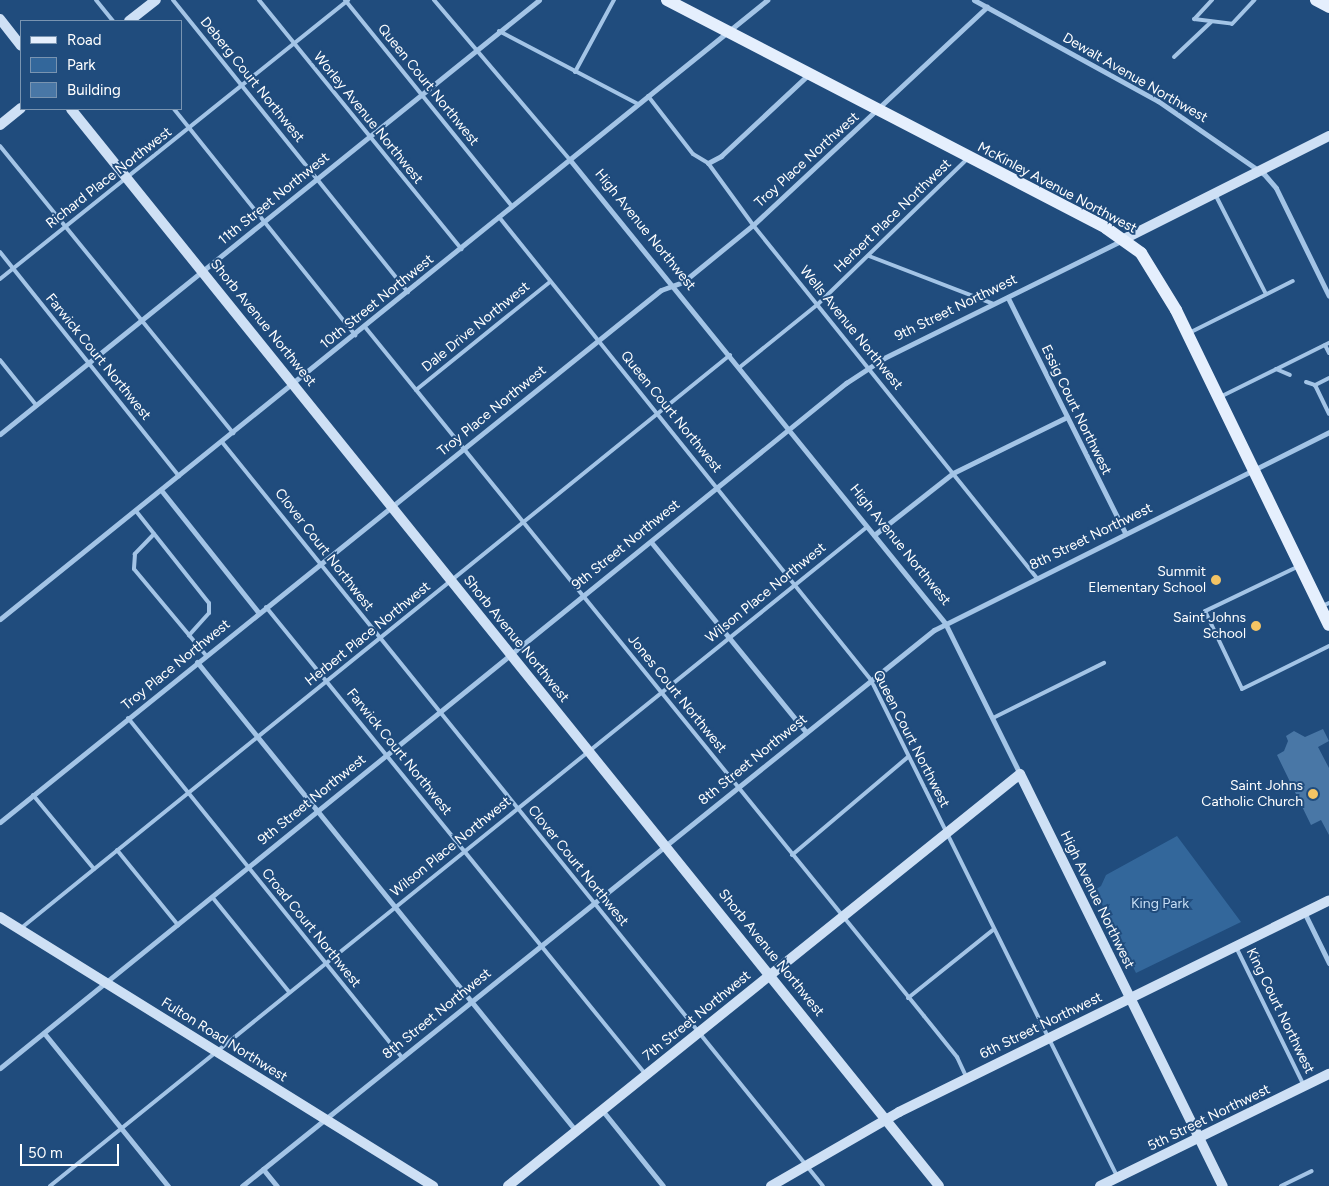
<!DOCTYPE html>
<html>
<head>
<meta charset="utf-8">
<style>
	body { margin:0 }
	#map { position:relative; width:1329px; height:1186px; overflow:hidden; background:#204c7d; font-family:Figtree,sans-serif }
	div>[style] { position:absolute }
	.green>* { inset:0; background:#33679b }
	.building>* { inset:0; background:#4977a6 }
	.lane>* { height:4px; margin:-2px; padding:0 2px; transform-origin:2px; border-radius:2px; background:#a3c4e6 }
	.street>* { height:5px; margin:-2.5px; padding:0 2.5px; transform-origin:2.5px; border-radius:2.5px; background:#a3c4e6 }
	.secondary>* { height:10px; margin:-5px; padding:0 5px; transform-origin:5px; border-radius:5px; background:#cee0f5 }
	.primary>* { height:12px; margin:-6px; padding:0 6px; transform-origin:6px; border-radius:6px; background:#e5effd }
	.dots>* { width:14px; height:14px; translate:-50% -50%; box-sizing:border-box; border:2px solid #204c7d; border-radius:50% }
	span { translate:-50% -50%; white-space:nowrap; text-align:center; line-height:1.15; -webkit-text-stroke:4px #204c7d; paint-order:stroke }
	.street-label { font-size:14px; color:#fff }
	.poi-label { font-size:14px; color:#fff }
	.right { translate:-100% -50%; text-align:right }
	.park-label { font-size:14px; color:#c7def5 }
	.legend { position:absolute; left:20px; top:20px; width:162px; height:90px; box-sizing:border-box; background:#204c7d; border:1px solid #7994b1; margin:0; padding:6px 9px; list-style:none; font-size:15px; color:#fff }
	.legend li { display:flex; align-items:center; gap:10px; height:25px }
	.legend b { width:25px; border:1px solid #7994b1 }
	.scale { position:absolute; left:20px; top:1144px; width:99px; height:22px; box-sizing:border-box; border:2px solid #fff; border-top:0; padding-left:6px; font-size:15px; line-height:18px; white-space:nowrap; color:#fff; -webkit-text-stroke:4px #204c7d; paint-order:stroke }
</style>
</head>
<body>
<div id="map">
	<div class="green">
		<div style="clip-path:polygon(1177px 836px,1241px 922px,1136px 973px,1095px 890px,1101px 886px,1106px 875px)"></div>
	</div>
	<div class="building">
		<div style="clip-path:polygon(1323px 729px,1329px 741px,1318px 747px,1329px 768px,1329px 835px,1321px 820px,1311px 825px,1277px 755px,1284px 751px,1288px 741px,1286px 736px,1294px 731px,1305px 737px)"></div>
	</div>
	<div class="lane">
		<div style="left:96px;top:0;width:27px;rotate:51deg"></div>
		<div style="left:173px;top:0;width:375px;rotate:51.2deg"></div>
		<div style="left:259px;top:0;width:321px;rotate:50.9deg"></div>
		<div style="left:345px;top:0;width:265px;rotate:51deg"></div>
		<div style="left:434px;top:0;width:210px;rotate:49.6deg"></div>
		<div style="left:1212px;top:0;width:26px;rotate:133deg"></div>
		<div style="left:1194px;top:19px;width:38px;rotate:7deg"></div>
		<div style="left:1232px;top:24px;width:33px;rotate:-47deg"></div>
		<div style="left:499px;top:31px;width:157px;rotate:27.7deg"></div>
		<div style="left:1174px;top:57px;width:51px;rotate:-43.4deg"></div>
		<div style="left:575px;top:72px;width:82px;rotate:-61.6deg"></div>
		<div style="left:648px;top:96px;width:73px;rotate:52.2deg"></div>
		<div style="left:693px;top:154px;width:17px;rotate:31deg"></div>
		<div style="left:708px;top:163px;width:77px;rotate:54deg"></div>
		<div style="left:753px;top:225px;width:452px;rotate:51.2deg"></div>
		<div style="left:174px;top:109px;width:290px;rotate:51.3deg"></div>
		<div style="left:0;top:146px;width:370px;rotate:50.9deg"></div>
		<div style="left:1215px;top:194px;width:112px;rotate:63deg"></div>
		<div style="left:499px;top:217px;width:594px;rotate:51.22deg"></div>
		<div style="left:871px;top:680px;width:554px;rotate:63.62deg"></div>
		<div style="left:0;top:252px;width:287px;rotate:51.4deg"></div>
		<div style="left:869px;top:256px;width:134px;rotate:21deg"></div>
		<div style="left:0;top:279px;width:446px;rotate:-38.7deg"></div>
		<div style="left:365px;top:327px;width:887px;rotate:50.95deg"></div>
		<div style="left:924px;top:1016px;width:53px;rotate:51.2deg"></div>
		<div style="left:957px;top:1057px;width:23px;rotate:65deg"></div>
		<div style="left:1189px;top:333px;width:116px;rotate:-26.6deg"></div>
		<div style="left:1325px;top:345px;width:9px;rotate:63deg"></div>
		<div style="left:0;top:360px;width:58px;rotate:51.3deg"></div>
		<div style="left:740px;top:367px;width:100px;rotate:-38.9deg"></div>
		<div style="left:818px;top:304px;width:208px;rotate:-44.2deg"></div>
		<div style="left:1276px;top:369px;width:15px;rotate:23deg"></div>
		<div style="left:1329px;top:378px;width:16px;rotate:153deg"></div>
		<div style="left:1315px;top:385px;width:32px;rotate:64deg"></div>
		<div style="left:1306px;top:382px;width:9px;rotate:18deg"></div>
		<div style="left:416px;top:390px;width:172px;rotate:-38.9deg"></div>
		<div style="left:1220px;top:397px;width:122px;rotate:-26.4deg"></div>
		<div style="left:222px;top:442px;width:956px;rotate:51.07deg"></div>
		<div style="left:136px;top:511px;width:117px;rotate:51.6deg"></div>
		<div style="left:209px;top:603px;width:10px;rotate:90deg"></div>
		<div style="left:209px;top:613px;width:30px;rotate:132deg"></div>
		<div style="left:189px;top:635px;width:26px;rotate:50deg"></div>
		<div style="left:154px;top:534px;width:28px;rotate:134deg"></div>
		<div style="left:135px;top:554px;width:15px;rotate:94deg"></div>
		<div style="left:134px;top:569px;width:86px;rotate:50.2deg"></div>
		<div style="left:1297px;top:567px;width:102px;rotate:154.4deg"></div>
		<div style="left:1205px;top:611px;width:86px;rotate:64.6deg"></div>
		<div style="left:1242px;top:689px;width:97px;rotate:-26.3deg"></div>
		<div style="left:1322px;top:606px;width:8px;rotate:-23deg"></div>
		<div style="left:266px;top:607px;width:603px;rotate:50.92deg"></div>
		<div style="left:128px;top:718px;width:437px;rotate:51.1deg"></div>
		<div style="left:993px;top:718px;width:124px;rotate:-26.4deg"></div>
		<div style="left:33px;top:795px;width:96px;rotate:50.5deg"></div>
		<div style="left:117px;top:850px;width:97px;rotate:50.9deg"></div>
		<div style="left:792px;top:855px;width:152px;rotate:-40.2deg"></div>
		<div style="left:213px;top:898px;width:121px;rotate:51deg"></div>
		<div style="left:20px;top:929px;width:913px;rotate:-38.95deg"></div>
		<div style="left:1236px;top:947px;width:153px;rotate:63.9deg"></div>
		<div style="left:908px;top:998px;width:109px;rotate:-38.7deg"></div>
		<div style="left:50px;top:1186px;width:1050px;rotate:-38.89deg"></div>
		<div style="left:1281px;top:1186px;width:34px;rotate:-26deg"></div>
	</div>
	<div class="street">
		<div style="left:974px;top:0;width:210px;rotate:28.8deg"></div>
		<div style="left:1158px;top:101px;width:129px;rotate:34.6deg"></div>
		<div style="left:1264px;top:174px;width:18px;rotate:49deg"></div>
		<div style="left:1276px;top:188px;width:120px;rotate:63.9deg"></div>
		<div style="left:570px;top:160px;width:596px;rotate:50.99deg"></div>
		<div style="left:945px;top:623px;width:169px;rotate:63.6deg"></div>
		<div style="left:708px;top:163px;width:15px;rotate:-28deg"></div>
		<div style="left:721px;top:156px;width:119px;rotate:-43deg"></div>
		<div style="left:1008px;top:298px;width:263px;rotate:63.5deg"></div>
		<div style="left:0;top:434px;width:692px;rotate:-38.84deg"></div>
		<div style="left:161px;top:490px;width:157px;rotate:51.5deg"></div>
		<div style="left:874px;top:535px;width:100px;rotate:-38.1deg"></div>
		<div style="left:953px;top:473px;width:127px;rotate:-26.2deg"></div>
		<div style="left:651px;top:542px;width:245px;rotate:50.8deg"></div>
		<div style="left:0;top:619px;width:986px;rotate:-38.9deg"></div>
		<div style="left:197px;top:662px;width:603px;rotate:51.06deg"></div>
		<div style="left:0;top:822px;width:848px;rotate:-38.83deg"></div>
		<div style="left:661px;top:290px;width:23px;rotate:-20deg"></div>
		<div style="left:683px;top:282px;width:90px;rotate:-39.2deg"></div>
		<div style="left:753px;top:225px;width:320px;rotate:-43deg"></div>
		<div style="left:1304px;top:912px;width:57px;rotate:63.9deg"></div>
		<div style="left:44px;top:1033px;width:197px;rotate:51deg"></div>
		<div style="left:0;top:1068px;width:1089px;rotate:-39deg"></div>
		<div style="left:846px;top:383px;width:45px;rotate:-33.3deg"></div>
		<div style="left:884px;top:358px;width:264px;rotate:-26.3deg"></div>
		<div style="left:602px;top:1110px;width:97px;rotate:51.2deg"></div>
		<div style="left:263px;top:1169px;width:22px;rotate:51deg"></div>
		<div style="left:242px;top:1186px;width:888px;rotate:-38.78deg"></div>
		<div style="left:934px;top:630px;width:442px;rotate:-26.6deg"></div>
	</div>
	<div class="secondary">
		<div style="left:0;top:19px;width:34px;rotate:52deg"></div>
		<div style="left:129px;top:21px;width:34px;rotate:-38deg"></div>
		<div style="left:71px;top:109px;width:1383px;rotate:51.13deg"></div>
		<div style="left:0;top:125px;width:27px;rotate:-39deg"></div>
		<div style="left:1124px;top:239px;width:229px;rotate:-26.7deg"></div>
		<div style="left:0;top:917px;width:510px;rotate:31.85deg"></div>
		<div style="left:508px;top:1186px;width:657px;rotate:-38.82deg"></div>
		<div style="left:1020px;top:774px;width:459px;rotate:63.8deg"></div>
		<div style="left:771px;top:1186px;width:148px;rotate:-30deg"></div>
		<div style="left:899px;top:1112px;width:479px;rotate:-26.2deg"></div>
		<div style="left:1100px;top:1186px;width:255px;rotate:-26.1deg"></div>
	</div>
	<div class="primary">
		<div style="left:667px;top:0;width:495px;rotate:27.4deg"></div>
		<div style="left:1106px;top:228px;width:43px;rotate:35.5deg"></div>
		<div style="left:1141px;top:253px;width:67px;rotate:58.4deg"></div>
		<div style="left:1176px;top:310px;width:350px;rotate:64.1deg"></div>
		<div style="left:1316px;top:0;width:15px;rotate:28deg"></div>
	</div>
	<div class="dots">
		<div style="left:1216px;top:580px;background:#f4c464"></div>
		<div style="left:1256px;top:626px;background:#f4c464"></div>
		<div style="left:1313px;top:794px;background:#f4c464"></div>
	</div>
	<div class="street-label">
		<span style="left:1135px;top:78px;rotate:30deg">Dewalt Avenue Northwest</span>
		<span style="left:252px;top:80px;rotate:51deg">Deberg Court Northwest</span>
		<span style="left:428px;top:85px;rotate:51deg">Queen Court Northwest</span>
		<span style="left:368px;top:118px;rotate:51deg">Worley Avenue Northwest</span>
		<span style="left:807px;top:160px;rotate:-42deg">Troy Place Northwest</span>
		<span style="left:109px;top:178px;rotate:-38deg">Richard Place Northwest</span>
		<span style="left:1057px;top:188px;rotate:28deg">McKinley Avenue Northwest</span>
		<span style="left:274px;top:199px;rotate:-39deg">11th Street Northwest</span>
		<span style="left:893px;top:216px;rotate:-44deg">Herbert Place Northwest</span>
		<span style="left:645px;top:230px;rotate:51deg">High Avenue Northwest</span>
		<span style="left:377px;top:302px;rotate:-39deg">10th Street Northwest</span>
		<span style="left:956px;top:308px;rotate:-26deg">9th Street Northwest</span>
		<span style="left:263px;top:323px;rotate:51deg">Shorb Avenue Northwest</span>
		<span style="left:476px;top:327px;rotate:-39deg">Dale Drive Northwest</span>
		<span style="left:851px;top:328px;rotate:51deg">Wells Avenue Northwest</span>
		<span style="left:98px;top:357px;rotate:51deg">Farwick Court Northwest</span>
		<span style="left:1076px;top:410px;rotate:64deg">Essig Court Northwest</span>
		<span style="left:492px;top:411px;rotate:-39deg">Troy Place Northwest</span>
		<span style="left:671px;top:412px;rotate:51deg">Queen Court Northwest</span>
		<span style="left:1091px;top:537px;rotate:-26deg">8th Street Northwest</span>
		<span style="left:626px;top:545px;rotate:-39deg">9th Street Northwest</span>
		<span style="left:900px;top:545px;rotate:51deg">High Avenue Northwest</span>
		<span style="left:324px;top:550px;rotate:52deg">Clover Court Northwest</span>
		<span style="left:766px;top:593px;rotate:-39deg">Wilson Place Northwest</span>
		<span style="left:368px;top:634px;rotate:-39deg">Herbert Place Northwest</span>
		<span style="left:516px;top:639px;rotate:51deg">Shorb Avenue Northwest</span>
		<span style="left:176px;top:665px;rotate:-39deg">Troy Place Northwest</span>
		<span style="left:677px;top:694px;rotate:51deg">Jones Court Northwest</span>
		<span style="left:911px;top:739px;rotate:63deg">Queen Court Northwest</span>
		<span style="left:399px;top:752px;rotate:51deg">Farwick Court Northwest</span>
		<span style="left:753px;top:760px;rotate:-39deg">8th Street Northwest</span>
		<span style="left:312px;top:800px;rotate:-39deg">9th Street Northwest</span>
		<span style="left:451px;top:847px;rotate:-39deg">Wilson Place Northwest</span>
		<span style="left:578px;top:866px;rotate:51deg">Clover Court Northwest</span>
		<span style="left:1097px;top:900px;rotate:64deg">High Avenue Northwest</span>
		<span style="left:311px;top:928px;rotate:51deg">Croad Court Northwest</span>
		<span style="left:771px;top:953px;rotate:51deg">Shorb Avenue Northwest</span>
		<span style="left:1280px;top:1011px;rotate:64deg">King Court Northwest</span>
		<span style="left:437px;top:1014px;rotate:-39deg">8th Street Northwest</span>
		<span style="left:697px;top:1016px;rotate:-39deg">7th Street Northwest</span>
		<span style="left:1041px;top:1026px;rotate:-26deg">6th Street Northwest</span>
		<span style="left:224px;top:1040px;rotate:32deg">Fulton Road Northwest</span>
		<span style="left:1209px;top:1118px;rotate:-26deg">5th Street Northwest</span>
	</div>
	<div class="poi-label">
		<span class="right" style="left:1206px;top:580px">Summit<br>Elementary School</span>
		<span class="right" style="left:1246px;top:626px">Saint Johns<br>School</span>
		<span class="right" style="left:1303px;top:794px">Saint Johns<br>Catholic Church</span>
	</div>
	<div class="park-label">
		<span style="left:1160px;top:904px">King Park</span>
	</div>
	<ul class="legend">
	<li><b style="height:6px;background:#e5effd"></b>Road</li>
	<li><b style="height:14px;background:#33679b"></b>Park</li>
	<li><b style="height:14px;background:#4977a6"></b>Building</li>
	</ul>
	<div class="scale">50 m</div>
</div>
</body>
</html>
